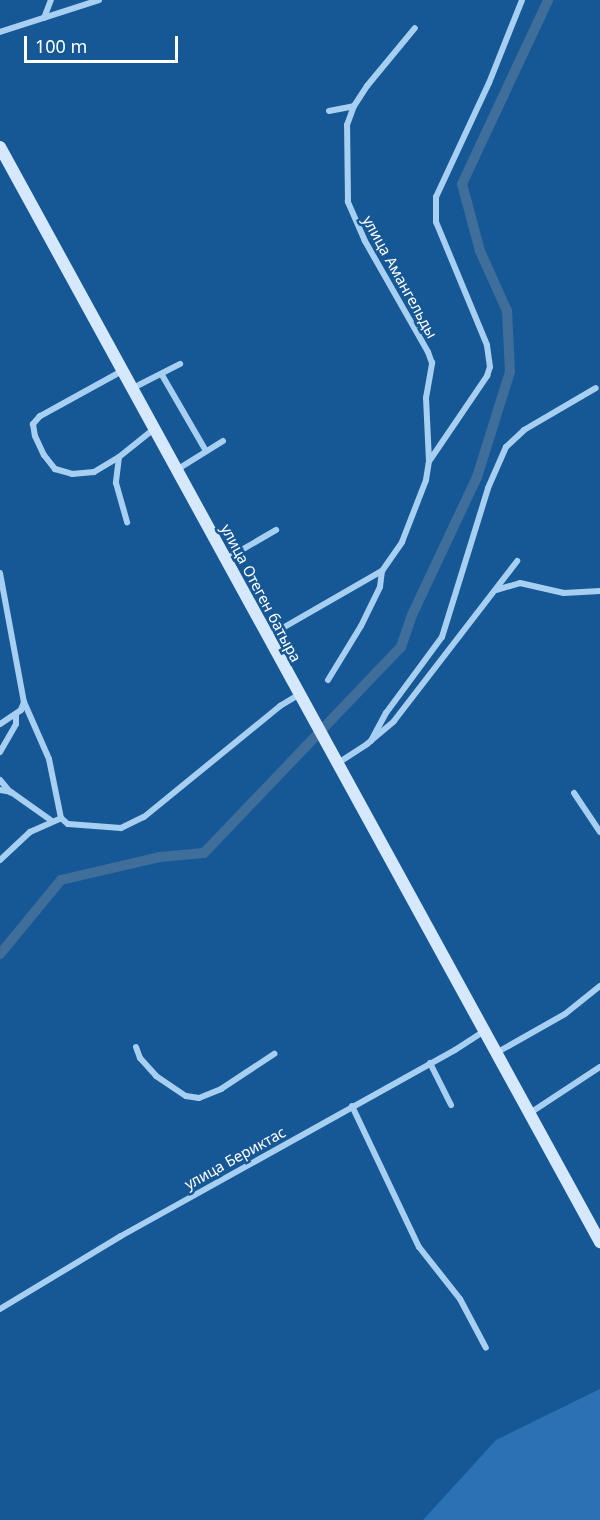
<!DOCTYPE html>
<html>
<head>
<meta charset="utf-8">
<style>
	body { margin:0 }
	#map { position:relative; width:600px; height:1520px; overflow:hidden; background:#165895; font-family:"Noto Sans",sans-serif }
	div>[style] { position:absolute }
	.green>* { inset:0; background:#2a72b4 }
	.canal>* { height:10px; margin:-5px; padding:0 5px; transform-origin:5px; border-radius:5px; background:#406e9a }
	.street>* { height:6px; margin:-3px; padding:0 3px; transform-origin:3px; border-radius:3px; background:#a7cff1 }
	.secondary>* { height:12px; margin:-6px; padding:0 6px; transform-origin:6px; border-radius:6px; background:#d6e9fc }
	span { translate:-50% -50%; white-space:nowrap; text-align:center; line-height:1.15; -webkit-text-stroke:5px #165895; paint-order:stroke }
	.street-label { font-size:15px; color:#fff }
	.scale { position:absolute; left:24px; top:36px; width:154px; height:27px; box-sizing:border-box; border:3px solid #fff; border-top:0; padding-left:8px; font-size:18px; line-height:21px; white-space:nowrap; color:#fff; -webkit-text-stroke:4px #165895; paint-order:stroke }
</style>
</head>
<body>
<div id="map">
	<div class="green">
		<div style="clip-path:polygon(600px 1389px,600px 1520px,423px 1520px,496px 1440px)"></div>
	</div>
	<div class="canal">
		<div style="left:0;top:954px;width:96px;rotate:-50.5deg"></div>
		<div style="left:61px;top:880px;width:102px;rotate:-13.1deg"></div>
		<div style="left:160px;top:857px;width:44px;rotate:-5.2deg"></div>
		<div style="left:204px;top:853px;width:285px;rotate:-46.3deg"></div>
		<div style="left:401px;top:647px;width:34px;rotate:-71deg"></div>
		<div style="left:412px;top:615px;width:153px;rotate:-64.8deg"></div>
		<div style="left:477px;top:477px;width:110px;rotate:-72.6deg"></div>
		<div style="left:510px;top:372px;width:61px;rotate:-92.8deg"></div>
		<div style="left:507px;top:311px;width:66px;rotate:-114.2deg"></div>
		<div style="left:480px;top:251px;width:69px;rotate:-105deg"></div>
		<div style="left:462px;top:184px;width:203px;rotate:-64.9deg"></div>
	</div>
	<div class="street">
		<div style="left:44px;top:18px;width:19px;rotate:-69deg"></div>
		<div style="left:0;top:32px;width:104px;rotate:-17.9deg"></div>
		<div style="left:329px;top:111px;width:25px;rotate:-11deg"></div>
		<div style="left:122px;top:371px;width:94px;rotate:151.2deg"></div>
		<div style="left:40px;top:416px;width:11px;rotate:131deg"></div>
		<div style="left:33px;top:424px;width:12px;rotate:81deg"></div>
		<div style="left:35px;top:436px;width:21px;rotate:65deg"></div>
		<div style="left:44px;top:455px;width:18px;rotate:52deg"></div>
		<div style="left:55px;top:469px;width:18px;rotate:16deg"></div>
		<div style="left:72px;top:474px;width:22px;rotate:-5deg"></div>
		<div style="left:94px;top:472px;width:29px;rotate:-31deg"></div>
		<div style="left:119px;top:457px;width:45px;rotate:-38.7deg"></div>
		<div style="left:162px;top:375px;width:88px;rotate:59.9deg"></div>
		<div style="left:133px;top:388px;width:53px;rotate:-27.1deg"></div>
		<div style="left:119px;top:457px;width:26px;rotate:97deg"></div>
		<div style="left:116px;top:483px;width:41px;rotate:74.2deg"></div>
		<div style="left:430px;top:460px;width:102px;rotate:-55.8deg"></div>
		<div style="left:487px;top:376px;width:9px;rotate:-72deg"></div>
		<div style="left:490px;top:367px;width:22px;rotate:-98deg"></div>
		<div style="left:487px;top:345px;width:133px;rotate:-112.5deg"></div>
		<div style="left:436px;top:222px;width:25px;rotate:-90deg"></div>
		<div style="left:436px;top:197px;width:126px;rotate:-65.1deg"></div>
		<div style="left:489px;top:83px;width:89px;rotate:-68.3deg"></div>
		<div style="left:178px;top:469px;width:53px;rotate:-31.9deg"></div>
		<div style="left:226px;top:559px;width:58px;rotate:-30.1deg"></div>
		<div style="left:0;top:573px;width:131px;rotate:79.5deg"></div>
		<div style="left:24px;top:702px;width:9px;rotate:111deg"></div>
		<div style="left:21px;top:710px;width:25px;rotate:146deg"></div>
		<div style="left:496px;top:590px;width:25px;rotate:-16deg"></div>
		<div style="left:520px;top:583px;width:45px;rotate:12.8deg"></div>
		<div style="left:564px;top:593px;width:36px;rotate:-3deg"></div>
		<div style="left:267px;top:637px;width:133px;rotate:-29.9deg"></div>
		<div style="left:382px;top:571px;width:35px;rotate:-55deg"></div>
		<div style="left:402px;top:542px;width:66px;rotate:-68.8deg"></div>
		<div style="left:426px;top:480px;width:19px;rotate:-81deg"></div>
		<div style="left:429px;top:461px;width:63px;rotate:-92.7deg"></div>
		<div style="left:426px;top:398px;width:36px;rotate:-80deg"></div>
		<div style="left:432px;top:363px;width:12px;rotate:-110deg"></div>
		<div style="left:428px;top:352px;width:128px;rotate:-119.6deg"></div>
		<div style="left:365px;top:241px;width:43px;rotate:-113.6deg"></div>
		<div style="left:348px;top:202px;width:77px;rotate:-90.7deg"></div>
		<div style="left:347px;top:125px;width:20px;rotate:-70deg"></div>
		<div style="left:354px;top:106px;width:24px;rotate:-57deg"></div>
		<div style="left:367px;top:86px;width:75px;rotate:-50.4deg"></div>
		<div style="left:328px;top:680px;width:63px;rotate:-58.6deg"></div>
		<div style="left:361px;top:626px;width:43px;rotate:-64deg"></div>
		<div style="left:380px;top:587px;width:16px;rotate:-83deg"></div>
		<div style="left:24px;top:702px;width:62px;rotate:66.3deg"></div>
		<div style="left:49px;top:759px;width:60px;rotate:78.5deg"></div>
		<div style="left:61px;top:818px;width:9px;rotate:41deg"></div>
		<div style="left:68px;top:824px;width:53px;rotate:4.3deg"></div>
		<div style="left:121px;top:828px;width:25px;rotate:-26deg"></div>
		<div style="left:144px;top:817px;width:176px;rotate:-39.2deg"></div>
		<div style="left:280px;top:706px;width:21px;rotate:-31deg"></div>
		<div style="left:371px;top:741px;width:32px;rotate:-62deg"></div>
		<div style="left:386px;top:713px;width:94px;rotate:-53.6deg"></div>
		<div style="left:442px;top:637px;width:156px;rotate:-72.8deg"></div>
		<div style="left:488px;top:488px;width:45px;rotate:-66.3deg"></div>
		<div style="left:506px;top:447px;width:25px;rotate:-43deg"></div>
		<div style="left:524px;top:430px;width:83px;rotate:-30.3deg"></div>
		<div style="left:0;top:752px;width:32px;rotate:-60deg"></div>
		<div style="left:16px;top:724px;width:10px;rotate:-90deg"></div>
		<div style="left:338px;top:763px;width:35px;rotate:-33deg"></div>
		<div style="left:367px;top:744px;width:35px;rotate:-40deg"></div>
		<div style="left:394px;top:721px;width:202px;rotate:-52.4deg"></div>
		<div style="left:0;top:780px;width:16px;rotate:50deg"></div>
		<div style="left:0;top:790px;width:11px;rotate:10deg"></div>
		<div style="left:11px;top:792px;width:50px;rotate:35.3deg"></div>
		<div style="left:574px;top:793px;width:47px;rotate:56.3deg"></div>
		<div style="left:0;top:860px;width:41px;rotate:-43deg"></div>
		<div style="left:30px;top:832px;width:34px;rotate:-24deg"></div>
		<div style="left:136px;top:1047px;width:12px;rotate:70deg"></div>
		<div style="left:140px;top:1058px;width:24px;rotate:48deg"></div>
		<div style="left:156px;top:1076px;width:36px;rotate:34deg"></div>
		<div style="left:186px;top:1096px;width:13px;rotate:9deg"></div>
		<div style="left:199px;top:1098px;width:24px;rotate:-22deg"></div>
		<div style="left:221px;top:1089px;width:64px;rotate:-33.4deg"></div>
		<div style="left:496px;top:1053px;width:79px;rotate:-29.5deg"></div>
		<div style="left:565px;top:1014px;width:45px;rotate:-38.7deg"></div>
		<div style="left:430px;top:1063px;width:47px;rotate:63.4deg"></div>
		<div style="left:352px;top:1106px;width:156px;rotate:64.6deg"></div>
		<div style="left:419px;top:1247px;width:66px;rotate:51.7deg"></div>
		<div style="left:460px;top:1299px;width:55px;rotate:62deg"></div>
		<div style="left:530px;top:1113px;width:84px;rotate:-33.3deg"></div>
		<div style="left:0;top:1309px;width:141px;rotate:-31.1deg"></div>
		<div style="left:121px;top:1236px;width:382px;rotate:-29.1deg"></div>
		<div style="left:455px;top:1050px;width:35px;rotate:-33deg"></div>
	</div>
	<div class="secondary">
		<div style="left:0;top:147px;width:1249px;rotate:61.28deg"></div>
	</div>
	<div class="street-label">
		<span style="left:400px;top:277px;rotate:61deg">улица Амангельды</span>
		<span style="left:261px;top:593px;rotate:62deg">улица Отеген батыра</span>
		<span style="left:235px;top:1158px;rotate:-29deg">улица Бериктас</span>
	</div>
	<div class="scale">100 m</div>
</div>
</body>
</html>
